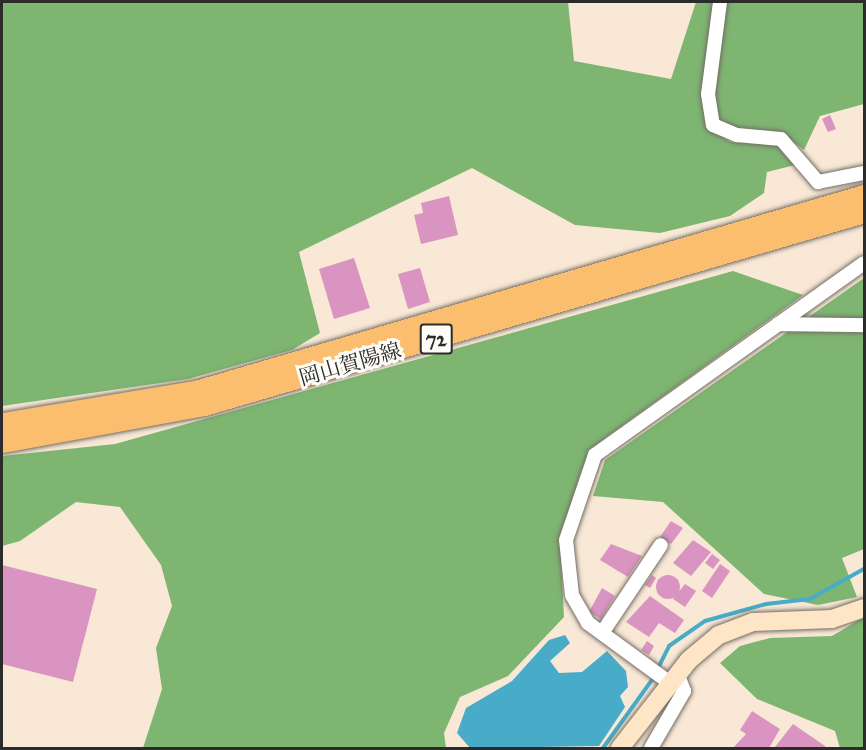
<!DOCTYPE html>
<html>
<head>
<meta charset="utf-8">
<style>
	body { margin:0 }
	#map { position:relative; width:866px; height:750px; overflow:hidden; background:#f8e8d5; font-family:"IM FELL Great Primer","Noto Serif JP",serif }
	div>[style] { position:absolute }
	.forest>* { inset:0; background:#7eb571 }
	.water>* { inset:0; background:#48abc7 }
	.stream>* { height:4px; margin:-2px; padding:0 2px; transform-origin:2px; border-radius:2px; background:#48abc7 }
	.building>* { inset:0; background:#d994c2 }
	.round { border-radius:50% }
	.roads { filter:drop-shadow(0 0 2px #736d66) drop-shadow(0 0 2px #736d66) }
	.street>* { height:14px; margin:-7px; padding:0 7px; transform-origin:7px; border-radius:7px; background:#fff }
	.secondary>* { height:18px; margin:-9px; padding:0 9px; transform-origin:9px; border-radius:9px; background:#fde5c5 }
	.primary>* { height:21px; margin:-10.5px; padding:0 10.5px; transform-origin:10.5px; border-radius:10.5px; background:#fbbe6e }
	span { translate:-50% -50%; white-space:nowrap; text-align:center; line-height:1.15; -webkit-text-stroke:6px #fdfcf7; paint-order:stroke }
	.shield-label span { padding:2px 4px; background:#fdfcf7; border:2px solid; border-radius:4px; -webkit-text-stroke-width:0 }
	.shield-label { font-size:20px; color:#2b2b2b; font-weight:700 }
	.street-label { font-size:21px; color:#2b2b2b }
	.frame { position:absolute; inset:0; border:3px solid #2b2b2b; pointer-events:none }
</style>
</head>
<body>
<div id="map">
	<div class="forest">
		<div style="clip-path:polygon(2px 2px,568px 2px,574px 61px,671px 79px,696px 2px,715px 2px,703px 109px,709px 129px,731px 142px,779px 145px,799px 164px,767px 172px,764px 193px,730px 216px,660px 233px,575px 225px,472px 168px,299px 252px,320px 333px,292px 350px,188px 379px,2px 406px)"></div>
		<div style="clip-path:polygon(725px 2px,864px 2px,864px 104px,820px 116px,804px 150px,781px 133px,733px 129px,720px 122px,712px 107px)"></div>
		<div style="clip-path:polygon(733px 271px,803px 295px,589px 450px,560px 540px,564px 617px,508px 676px,460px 697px,444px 733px,446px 748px,143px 748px,162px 689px,156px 648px,172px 606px,161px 565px,120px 507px,76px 502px,20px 541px,2px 546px,2px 456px,115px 444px)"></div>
		<div style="clip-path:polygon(864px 278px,864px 549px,842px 558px,857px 597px,818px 605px,764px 594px,663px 502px,593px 496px,605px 460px)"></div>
		<div style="clip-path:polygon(864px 617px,864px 748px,840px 748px,835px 731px,757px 699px,720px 663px,740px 646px,770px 638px,832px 636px)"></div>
	</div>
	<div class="water">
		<div style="clip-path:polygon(565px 635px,570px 643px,550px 661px,559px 673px,582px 672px,607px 651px,626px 671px,628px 687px,620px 696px,625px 707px,599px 746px,470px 748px,457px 733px,466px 708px,512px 681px,549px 640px)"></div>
	</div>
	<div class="stream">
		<div style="left:657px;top:670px;width:27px;rotate:-63deg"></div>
		<div style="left:669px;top:646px;width:44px;rotate:-34.8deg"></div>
		<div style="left:705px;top:621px;width:63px;rotate:-15.6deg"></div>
		<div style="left:766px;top:604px;width:44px;rotate:-6.5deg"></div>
		<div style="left:810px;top:599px;width:62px;rotate:-29.1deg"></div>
		<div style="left:603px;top:748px;width:87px;rotate:-54.3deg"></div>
	</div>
	<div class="building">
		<div style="clip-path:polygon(830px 115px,836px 129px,828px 132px,822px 119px)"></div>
		<div style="clip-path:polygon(449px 196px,458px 235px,421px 244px,414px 215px,423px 213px,421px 203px)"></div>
		<div style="clip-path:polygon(354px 258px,370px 308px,334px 319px,319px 269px)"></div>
		<div style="clip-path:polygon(420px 268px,430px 302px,408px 309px,398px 274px)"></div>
		<div style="clip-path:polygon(671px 521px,683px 528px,671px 544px,660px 537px)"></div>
		<div style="clip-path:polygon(693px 540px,711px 552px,691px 576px,673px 563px)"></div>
		<div style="clip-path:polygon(611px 544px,642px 556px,628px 577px,600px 560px)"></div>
		<div style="clip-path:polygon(712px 554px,720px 560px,713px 569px,705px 563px)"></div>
		<div style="clip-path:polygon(720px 564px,730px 571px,712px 598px,702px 591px)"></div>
		<div style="clip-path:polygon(2px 565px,97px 589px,73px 682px,2px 664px)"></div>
		<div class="round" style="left:656px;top:575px;width:24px;height:24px"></div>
		<div style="clip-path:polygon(652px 575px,656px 578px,650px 588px,645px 585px)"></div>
		<div style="clip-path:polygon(685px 584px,696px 591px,685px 607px,673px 599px)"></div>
		<div style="clip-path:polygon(602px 588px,615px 596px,601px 619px,589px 612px)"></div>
		<div style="clip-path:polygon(650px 596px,684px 620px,675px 633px,659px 623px,649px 637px,626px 622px)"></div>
		<div style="clip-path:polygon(647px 641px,654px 646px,649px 655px,641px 650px)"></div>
		<div style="clip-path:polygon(752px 711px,780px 729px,769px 748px,733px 748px,746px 734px,740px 730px)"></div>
		<div style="clip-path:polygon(793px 724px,825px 746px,826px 748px,775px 747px)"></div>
	</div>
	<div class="roads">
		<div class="street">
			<div style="left:720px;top:2px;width:93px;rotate:97.4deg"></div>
			<div style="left:708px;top:94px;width:31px;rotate:81deg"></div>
			<div style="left:713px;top:125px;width:26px;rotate:23deg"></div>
			<div style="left:737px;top:135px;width:44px;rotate:5.2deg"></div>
			<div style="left:781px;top:139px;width:57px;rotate:49.3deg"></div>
			<div style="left:818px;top:182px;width:47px;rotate:-11.1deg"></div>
			<div style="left:778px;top:324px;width:86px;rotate:0.7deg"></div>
			<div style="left:604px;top:630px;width:102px;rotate:-56.2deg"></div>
			<div style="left:670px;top:683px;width:102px;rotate:-143.8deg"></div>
			<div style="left:588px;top:623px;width:32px;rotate:-120deg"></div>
			<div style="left:572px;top:595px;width:55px;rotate:-96.2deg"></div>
			<div style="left:566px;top:540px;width:90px;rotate:-71.2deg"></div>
			<div style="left:595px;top:455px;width:330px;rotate:-35.5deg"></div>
			<div style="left:651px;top:748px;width:66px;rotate:-59.9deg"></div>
			<div style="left:684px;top:691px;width:17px;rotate:-111deg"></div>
		</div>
		<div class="secondary">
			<div style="left:620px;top:748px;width:112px;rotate:-51.9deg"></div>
			<div style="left:689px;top:660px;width:39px;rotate:-40deg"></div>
			<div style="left:719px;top:635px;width:36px;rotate:-21deg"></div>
			<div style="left:753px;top:622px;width:79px;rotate:-2.2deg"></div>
			<div style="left:832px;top:619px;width:34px;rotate:-19deg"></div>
		</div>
		<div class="primary">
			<div style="left:2px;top:423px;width:200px;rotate:-9.5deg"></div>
			<div style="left:199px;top:390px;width:693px;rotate:-16.34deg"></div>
			<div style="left:2px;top:442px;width:205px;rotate:-10.4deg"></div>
			<div style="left:204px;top:405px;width:688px;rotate:-16.3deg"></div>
		</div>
	</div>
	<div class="shield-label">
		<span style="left:436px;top:339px">72</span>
	</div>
	<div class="street-label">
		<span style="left:350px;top:364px;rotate:-16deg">岡山賀陽線</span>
	</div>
	<div class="frame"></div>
</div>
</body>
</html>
